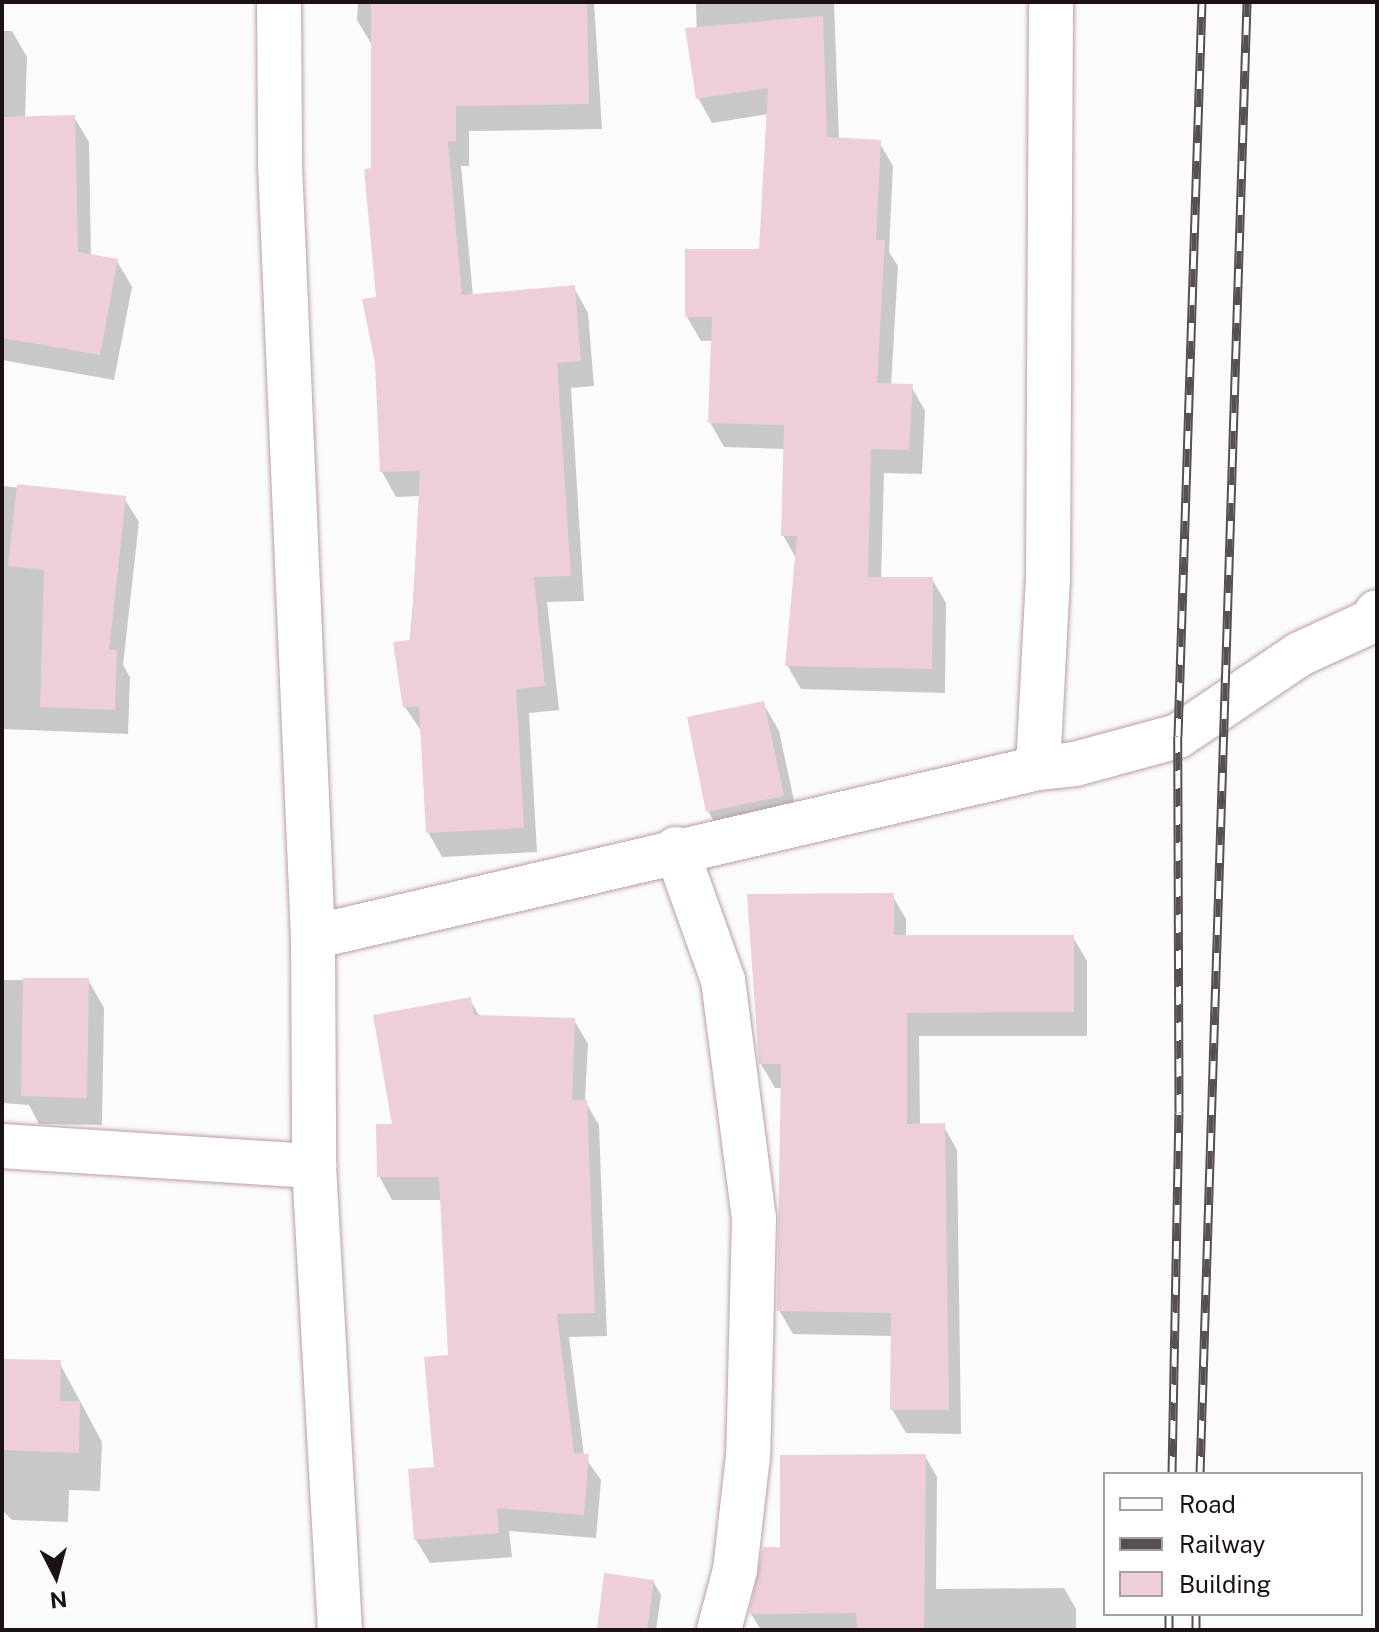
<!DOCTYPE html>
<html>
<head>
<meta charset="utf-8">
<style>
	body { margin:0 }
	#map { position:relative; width:1379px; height:1632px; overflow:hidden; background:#fbfbfb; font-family:"Public Sans",sans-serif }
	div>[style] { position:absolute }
	.shadow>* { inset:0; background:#0003 }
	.building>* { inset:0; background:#eeceda }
	.roads { filter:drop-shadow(0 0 2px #bb9ca8) drop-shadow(0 0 2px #bb9ca8) }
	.street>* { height:44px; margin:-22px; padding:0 22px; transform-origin:22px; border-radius:22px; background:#fff }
	.secondary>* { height:44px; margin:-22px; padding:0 22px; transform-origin:22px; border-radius:22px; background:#fff }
	.rail>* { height:9px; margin-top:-4.5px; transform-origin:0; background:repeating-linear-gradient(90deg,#fff 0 18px,#574f52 0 36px); box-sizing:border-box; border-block:2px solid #574f52 }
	span { translate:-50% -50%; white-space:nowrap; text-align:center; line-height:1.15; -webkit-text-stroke:6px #fff; paint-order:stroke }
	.frame { position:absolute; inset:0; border:4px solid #1c1116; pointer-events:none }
	.legend { position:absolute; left:1103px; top:1472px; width:260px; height:144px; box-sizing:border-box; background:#fff; border:2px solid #a4a0a2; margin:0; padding:10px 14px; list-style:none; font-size:24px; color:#1c1116 }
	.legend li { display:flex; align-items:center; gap:16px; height:40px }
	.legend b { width:40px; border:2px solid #a4a0a2 }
	.north { position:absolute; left:16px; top:1536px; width:80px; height:80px; -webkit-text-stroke:6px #fff; paint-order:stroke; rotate:174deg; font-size:22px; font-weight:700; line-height:32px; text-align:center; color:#1c1116 }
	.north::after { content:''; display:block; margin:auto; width:28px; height:36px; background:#1c1116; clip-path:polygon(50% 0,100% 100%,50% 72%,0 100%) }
</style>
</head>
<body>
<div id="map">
	<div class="shadow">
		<div style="clip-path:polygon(358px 2px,594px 2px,602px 129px,469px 131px,469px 166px,461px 166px,473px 296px,574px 288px,588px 313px,594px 386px,571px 388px,584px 601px,547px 602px,559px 710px,529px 713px,537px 852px,442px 857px,428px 832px,422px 732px,405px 707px,421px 496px,396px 497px,382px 472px,372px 45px,357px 20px)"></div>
		<div style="clip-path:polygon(696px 2px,834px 2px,839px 140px,879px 142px,893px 166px,889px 252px,898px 266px,891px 386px,911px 386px,925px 411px,922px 474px,884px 473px,881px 579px,932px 579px,946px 603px,945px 693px,801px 689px,787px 665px,797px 560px,783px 535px,785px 449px,724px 447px,710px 422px,713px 341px,701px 341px,687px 317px,761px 251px,769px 114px,712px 123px,698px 98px)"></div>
		<div style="clip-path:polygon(2px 31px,12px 31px,27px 57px,25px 118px,74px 117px,89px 142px,91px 256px,117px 261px,132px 287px,114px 380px,2px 360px)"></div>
		<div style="clip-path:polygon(2px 486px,124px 498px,139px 522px,123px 665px,130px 677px,128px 734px,2px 729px)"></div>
		<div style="clip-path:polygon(763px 703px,779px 731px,799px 824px,724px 839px,708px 811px)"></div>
		<div style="clip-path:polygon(892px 895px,906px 919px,906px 937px,1073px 937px,1087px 961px,1087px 1036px,919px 1036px,920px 1126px,943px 1125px,957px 1150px,961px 1434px,906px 1433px,892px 1409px,892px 1336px,793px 1334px,779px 1310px,782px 1088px,775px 1088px,761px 1064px)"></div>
		<div style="clip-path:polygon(2px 980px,88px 980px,104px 1008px,102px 1125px,39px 1124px,29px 1105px,2px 1103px)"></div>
		<div style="clip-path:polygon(470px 1000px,480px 1017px,574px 1020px,588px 1044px,585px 1101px,599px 1125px,607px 1336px,569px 1337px,584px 1456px,601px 1480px,596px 1538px,509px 1531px,512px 1557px,430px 1563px,416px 1540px,436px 1469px,450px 1357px,442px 1200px,392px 1200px,379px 1176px,395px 1126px)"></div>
		<div style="clip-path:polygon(2px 1361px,59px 1362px,102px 1442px,100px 1491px,69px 1490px,68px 1522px,12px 1520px,2px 1510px)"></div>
		<div style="clip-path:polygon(925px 1456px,937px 1477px,936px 1589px,1064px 1588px,1076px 1609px,1076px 1630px,761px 1630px,751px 1614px,782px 1549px)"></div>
		<div style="clip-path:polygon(653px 1581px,661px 1595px,656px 1630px,599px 1630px)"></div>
	</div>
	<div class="building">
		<div style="clip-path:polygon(371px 2px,587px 2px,589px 104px,456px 106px,456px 141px,448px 141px,462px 295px,575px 285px,581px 361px,557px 363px,571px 576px,534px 577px,545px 686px,516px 689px,524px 828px,426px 833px,419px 706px,403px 708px,393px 642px,411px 640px,420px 471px,380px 472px,375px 363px,362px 299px,376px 297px,364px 169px,371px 168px)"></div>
		<div style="clip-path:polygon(823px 16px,827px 137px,881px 140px,876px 240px,885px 240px,877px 383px,913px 384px,909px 450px,871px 449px,868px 577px,933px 577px,932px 669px,785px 666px,797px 536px,781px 536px,784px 425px,708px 423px,712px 317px,685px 317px,685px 249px,759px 249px,768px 88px,696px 99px,685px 28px)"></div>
		<div style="clip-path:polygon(75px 115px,78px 252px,118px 259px,100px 355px,2px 338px,2px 117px)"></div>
		<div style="clip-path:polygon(17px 484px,126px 496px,109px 650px,117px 650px,115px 710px,40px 707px,44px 570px,8px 566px)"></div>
		<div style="clip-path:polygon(764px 701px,784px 796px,706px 812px,687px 717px)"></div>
		<div style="clip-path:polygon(894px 893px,894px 935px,1074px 935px,1074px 1012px,907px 1013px,907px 1124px,945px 1123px,949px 1410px,890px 1410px,891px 1313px,777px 1311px,781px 1064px,759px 1064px,747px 894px)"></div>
		<div style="clip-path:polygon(23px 978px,89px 978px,87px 1098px,21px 1096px)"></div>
		<div style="clip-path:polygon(471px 997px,474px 1015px,575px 1018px,572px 1100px,587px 1100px,595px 1313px,557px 1314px,574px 1453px,589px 1454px,584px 1515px,497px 1508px,499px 1533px,414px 1540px,408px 1469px,434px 1467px,424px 1357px,448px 1355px,439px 1177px,377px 1177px,376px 1124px,392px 1124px,373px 1015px)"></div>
		<div style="clip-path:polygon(2px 1359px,61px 1360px,60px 1401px,80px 1401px,79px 1453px,2px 1450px)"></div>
		<div style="clip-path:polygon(926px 1454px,924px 1630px,857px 1630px,856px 1613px,749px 1614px,763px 1547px,780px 1547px,780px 1455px)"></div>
		<div style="clip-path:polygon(604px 1573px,654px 1580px,647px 1630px,597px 1630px)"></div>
	</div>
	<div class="roads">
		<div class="street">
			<div style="left:1038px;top:768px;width:37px;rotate:-6deg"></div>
			<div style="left:1075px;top:764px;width:107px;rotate:-15.2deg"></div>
			<div style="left:1178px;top:736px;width:147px;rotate:-33.9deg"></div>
			<div style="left:1300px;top:654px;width:79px;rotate:-24.6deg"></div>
			<div style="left:1372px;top:621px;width:10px;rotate:-61deg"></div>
			<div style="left:676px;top:849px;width:139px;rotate:70.3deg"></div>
			<div style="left:723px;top:980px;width:240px;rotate:82.6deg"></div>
			<div style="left:754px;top:1218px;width:238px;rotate:91.4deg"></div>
			<div style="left:748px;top:1456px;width:115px;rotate:96.5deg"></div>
			<div style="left:735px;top:1570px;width:62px;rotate:104.9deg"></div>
			<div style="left:313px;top:937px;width:744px;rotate:-13.12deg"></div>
			<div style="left:1038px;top:768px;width:188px;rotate:-87deg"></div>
			<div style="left:1048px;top:580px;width:578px;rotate:-89.7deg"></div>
			<div style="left:2px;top:1146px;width:313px;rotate:3.7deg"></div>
		</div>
		<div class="secondary">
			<div style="left:279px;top:2px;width:162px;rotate:89.6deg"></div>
			<div style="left:280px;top:164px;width:774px;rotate:87.56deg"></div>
			<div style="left:313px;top:937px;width:229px;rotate:89.7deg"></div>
			<div style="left:314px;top:1166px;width:465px;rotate:86.8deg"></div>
		</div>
	</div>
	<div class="rail">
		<div style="left:1172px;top:1474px;width:362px;rotate:-88.9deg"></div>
		<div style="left:1179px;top:1112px;width:376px;rotate:-90.2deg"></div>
		<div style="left:1178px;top:736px;width:734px;rotate:-88.13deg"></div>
		<div style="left:1200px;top:1474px;width:1473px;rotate:-88.17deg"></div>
		<div style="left:1169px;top:1630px;width:16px;rotate:-90deg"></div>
		<div style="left:1196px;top:1630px;width:16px;rotate:-90deg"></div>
	</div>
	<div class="frame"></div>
	<ul class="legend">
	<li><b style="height:10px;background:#fff"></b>Road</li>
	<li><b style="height:10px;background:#574f52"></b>Railway</li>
	<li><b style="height:22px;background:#eeceda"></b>Building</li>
	</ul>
	<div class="north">N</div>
</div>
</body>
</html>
